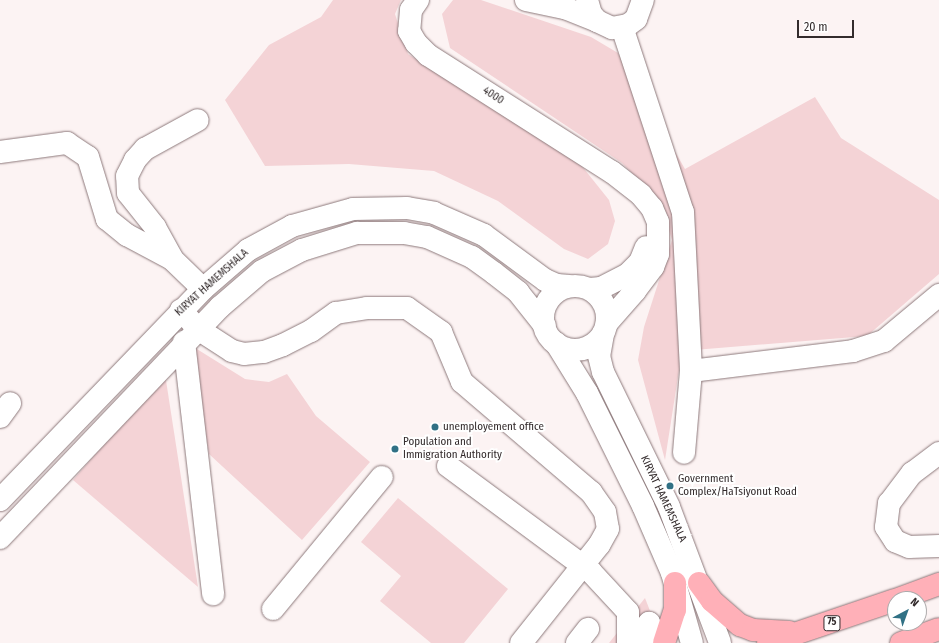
<!DOCTYPE html>
<html>
<head>
<meta charset="utf-8">
<style>
	body { margin:0 }
	#map { position:relative; width:939px; height:643px; overflow:hidden; background:#fcf3f3; font-family:"Fira Sans Condensed",sans-serif }
	div>[style] { position:absolute }
	.green>* { inset:0; background:#f4d3d6 }
	.roads { filter:drop-shadow(0 0 1px #8d797b) drop-shadow(0 0 1px #8d797b) }
	.minor>* { height:22px; margin:-11px; padding:0 11px; transform-origin:11px; border-radius:11px; background:#fff }
	.minor>.ring { margin:-11px; padding:0; box-sizing:content-box; background:none; border:22px solid #fff; border-radius:50% }
	.highway>* { height:22px; margin:-11px; padding:0 11px; transform-origin:11px; border-radius:11px; background:#ffb0b8 }
	.dots>* { width:11px; height:11px; translate:-50% -50%; box-sizing:border-box; border:2px solid #fff; border-radius:50% }
	span { translate:-50% -50%; white-space:nowrap; text-align:center; line-height:1.15; -webkit-text-stroke:4px #fff; paint-order:stroke }
	.shield-label span { padding:1px 3px; background:#fff; border:1px solid; border-radius:3px; -webkit-text-stroke-width:0 }
	.shield-label { font-size:10px; color:#332b2c; font-weight:700 }
	.street-label { font-size:11px; color:#332b2c }
	.poi-label { font-size:11px; color:#332b2c }
	.left { translate:0 -50%; text-align:left }
	.north { position:absolute; left:887px; top:591px; width:40px; height:40px; box-sizing:border-box; background:#fff; border:1px solid #adaaab; border-radius:50%; rotate:41deg; font-size:11px; font-weight:700; line-height:16px; text-align:center; color:#332b2c }
	.north::after { content:''; display:block; margin:auto; width:14px; height:18px; background:#317185; clip-path:polygon(50% 0,100% 100%,50% 72%,0 100%) }
	.scale { position:absolute; left:797px; top:20px; width:57px; height:18px; box-sizing:border-box; border:2px solid #332b2c; border-top:0; padding-left:5px; font-size:12px; line-height:14px; white-space:nowrap; color:#332b2c; -webkit-text-stroke:3px #fff; paint-order:stroke }
</style>
</head>
<body>
<div id="map">
	<div class="green">
		<div style="clip-path:polygon(333px 0,401px 0,395px 14px,408px 54px,581px 165px,609px 200px,615px 221px,608px 244px,588px 259px,564px 249px,498px 201px,434px 171px,349px 164px,265px 166px,225px 100px,269px 45px,321px 17px)"></div>
		<div style="clip-path:polygon(453px 0,481px 0,591px 37px,618px 53px,685px 169px,815px 97px,841px 138px,939px 200px,939px 274px,867px 336px,682px 351px,665px 460px,638px 360px,644px 327px,672px 240px,660px 202px,622px 163px,450px 48px,442px 14px)"></div>
		<div style="clip-path:polygon(192px 346px,245px 379px,269px 382px,287px 374px,316px 416px,370px 462px,302px 540px,209px 454px)"></div>
		<div style="clip-path:polygon(165px 374px,198px 587px,73px 480px)"></div>
		<div style="clip-path:polygon(398px 498px,508px 589px,464px 643px,431px 643px,380px 601px,401px 576px,361px 542px)"></div>
		<div style="clip-path:polygon(645px 598px,652px 616px,651px 643px,609px 643px)"></div>
	</div>
	<div class="roads">
		<div class="minor">
			<div style="left:418px;top:0;width:12px;rotate:125deg"></div>
			<div style="left:411px;top:10px;width:21px;rotate:95deg"></div>
			<div style="left:409px;top:31px;width:14px;rotate:60deg"></div>
			<div style="left:416px;top:43px;width:17px;rotate:45deg"></div>
			<div style="left:428px;top:55px;width:218px;rotate:32.5deg"></div>
			<div style="left:612px;top:172px;width:37px;rotate:38deg"></div>
			<div style="left:641px;top:195px;width:17px;rotate:50deg"></div>
			<div style="left:652px;top:208px;width:15px;rotate:67deg"></div>
			<div style="left:658px;top:222px;width:32px;rotate:90deg"></div>
			<div style="left:658px;top:254px;width:14px;rotate:111deg"></div>
			<div style="left:653px;top:267px;width:30px;rotate:127deg"></div>
			<div style="left:635px;top:291px;width:43px;rotate:131.2deg"></div>
			<div style="left:526px;top:0;width:40px;rotate:12deg"></div>
			<div style="left:565px;top:8px;width:35px;rotate:22deg"></div>
			<div style="left:587px;top:0;width:15px;rotate:74deg"></div>
			<div style="left:591px;top:14px;width:9px;rotate:49deg"></div>
			<div style="left:597px;top:21px;width:17px;rotate:25deg"></div>
			<div style="left:612px;top:28px;width:16px;rotate:-11deg"></div>
			<div style="left:628px;top:25px;width:10px;rotate:-37deg"></div>
			<div style="left:636px;top:19px;width:20px;rotate:-70deg"></div>
			<div style="left:622px;top:27px;width:195px;rotate:71.8deg"></div>
			<div style="left:683px;top:212px;width:159px;rotate:87.1deg"></div>
			<div style="left:691px;top:371px;width:82px;rotate:94.9deg"></div>
			<div style="left:0;top:152px;width:68px;rotate:-7.7deg"></div>
			<div style="left:67px;top:143px;width:25px;rotate:34deg"></div>
			<div style="left:88px;top:157px;width:65px;rotate:73deg"></div>
			<div style="left:107px;top:219px;width:26px;rotate:39deg"></div>
			<div style="left:127px;top:235px;width:51px;rotate:28.1deg"></div>
			<div style="left:172px;top:259px;width:43px;rotate:44.1deg"></div>
			<div style="left:172px;top:258px;width:35px;rotate:-119deg"></div>
			<div style="left:155px;top:227px;width:43px;rotate:-128.5deg"></div>
			<div style="left:128px;top:193px;width:17px;rotate:-93deg"></div>
			<div style="left:127px;top:176px;width:18px;rotate:-63deg"></div>
			<div style="left:135px;top:160px;width:15px;rotate:-48deg"></div>
			<div style="left:145px;top:149px;width:60px;rotate:-28.7deg"></div>
			<div class="ring" style="left:543px;top:286px;width:42px;height:42px"></div>
			<div style="left:590px;top:289px;width:11px;rotate:-5deg"></div>
			<div style="left:601px;top:288px;width:29px;rotate:-27deg"></div>
			<div style="left:627px;top:275px;width:18px;rotate:-45deg"></div>
			<div style="left:640px;top:262px;width:16px;rotate:-68deg"></div>
			<div style="left:181px;top:310px;width:25px;rotate:48deg"></div>
			<div style="left:198px;top:329px;width:40px;rotate:32.9deg"></div>
			<div style="left:232px;top:351px;width:12px;rotate:14deg"></div>
			<div style="left:244px;top:354px;width:20px;rotate:-6deg"></div>
			<div style="left:264px;top:352px;width:20px;rotate:-20deg"></div>
			<div style="left:283px;top:345px;width:31px;rotate:-27deg"></div>
			<div style="left:311px;top:331px;width:31px;rotate:-36deg"></div>
			<div style="left:336px;top:313px;width:31px;rotate:-9deg"></div>
			<div style="left:367px;top:308px;width:40px"></div>
			<div style="left:407px;top:308px;width:42px;rotate:35.2deg"></div>
			<div style="left:441px;top:332px;width:54px;rotate:67.2deg"></div>
			<div style="left:462px;top:382px;width:170px;rotate:40.5deg"></div>
			<div style="left:591px;top:492px;width:24px;rotate:55deg"></div>
			<div style="left:605px;top:512px;width:17px;rotate:80deg"></div>
			<div style="left:608px;top:529px;width:18px;rotate:119deg"></div>
			<div style="left:599px;top:545px;width:125px;rotate:128.5deg"></div>
			<div style="left:603px;top:334px;width:22px;rotate:100deg"></div>
			<div style="left:599px;top:356px;width:16px;rotate:76deg"></div>
			<div style="left:603px;top:372px;width:150px;rotate:63.9deg"></div>
			<div style="left:669px;top:507px;width:145px;rotate:69.4deg"></div>
			<div style="left:184px;top:342px;width:254px;rotate:83.4deg"></div>
			<div style="left:556px;top:343px;width:59px;rotate:58.2deg"></div>
			<div style="left:587px;top:393px;width:126px;rotate:63.6deg"></div>
			<div style="left:643px;top:506px;width:73px;rotate:66.6deg"></div>
			<div style="left:672px;top:573px;width:73px;rotate:74.1deg"></div>
			<div style="left:691px;top:371px;width:163px;rotate:-7deg"></div>
			<div style="left:853px;top:351px;width:33px;rotate:-18deg"></div>
			<div style="left:884px;top:341px;width:72px;rotate:-39.9deg"></div>
			<div style="left:0;top:417px;width:17px;rotate:-54deg"></div>
			<div style="left:939px;top:453px;width:34px;rotate:143deg"></div>
			<div style="left:912px;top:473px;width:38px;rotate:127deg"></div>
			<div style="left:889px;top:503px;width:24px;rotate:97deg"></div>
			<div style="left:886px;top:527px;width:17px;rotate:57deg"></div>
			<div style="left:895px;top:541px;width:15px;rotate:23deg"></div>
			<div style="left:909px;top:547px;width:30px;rotate:-2deg"></div>
			<div style="left:448px;top:466px;width:178px;rotate:36.5deg"></div>
			<div style="left:591px;top:572px;width:54px;rotate:47.2deg"></div>
			<div style="left:628px;top:612px;width:31px;rotate:90deg"></div>
			<div style="left:0;top:500px;width:293px;rotate:-46.1deg"></div>
			<div style="left:203px;top:289px;width:60px;rotate:-40.9deg"></div>
			<div style="left:248px;top:250px;width:50px;rotate:-28.6deg"></div>
			<div style="left:292px;top:226px;width:63px;rotate:-15.6deg"></div>
			<div style="left:353px;top:209px;width:54px;rotate:-1.1deg"></div>
			<div style="left:407px;top:208px;width:27px;rotate:10deg"></div>
			<div style="left:434px;top:213px;width:55px;rotate:23.7deg"></div>
			<div style="left:484px;top:235px;width:76px;rotate:36.4deg"></div>
			<div style="left:545px;top:280px;width:13px;rotate:23deg"></div>
			<div style="left:557px;top:285px;width:12px;rotate:5deg"></div>
			<div style="left:0;top:538px;width:319px;rotate:-46.4deg"></div>
			<div style="left:220px;top:307px;width:55px;rotate:-40.6deg"></div>
			<div style="left:262px;top:271px;width:45px;rotate:-27.7deg"></div>
			<div style="left:302px;top:250px;width:58px;rotate:-17.2deg"></div>
			<div style="left:357px;top:233px;width:47px"></div>
			<div style="left:404px;top:233px;width:23px;rotate:10deg"></div>
			<div style="left:427px;top:237px;width:49px;rotate:24deg"></div>
			<div style="left:472px;top:257px;width:27px;rotate:36deg"></div>
			<div style="left:494px;top:273px;width:31px;rotate:38deg"></div>
			<div style="left:518px;top:292px;width:43px;rotate:51.5deg"></div>
			<div style="left:273px;top:609px;width:171px;rotate:-50.5deg"></div>
			<div style="left:577px;top:643px;width:18px;rotate:-52deg"></div>
			<div style="left:640px;top:643px;width:11px;rotate:-75deg"></div>
			<div style="left:643px;top:632px;width:11px;rotate:-56deg"></div>
			<div style="left:649px;top:623px;width:20px;rotate:96deg"></div>
		</div>
		<div class="highway">
			<div style="left:699px;top:583px;width:22px;rotate:54deg"></div>
			<div style="left:712px;top:601px;width:37px;rotate:41deg"></div>
			<div style="left:740px;top:625px;width:14px;rotate:21deg"></div>
			<div style="left:753px;top:630px;width:36px;rotate:3deg"></div>
			<div style="left:898px;top:599px;width:44px;rotate:-20.1deg"></div>
			<div style="left:664px;top:643px;width:35px;rotate:-72deg"></div>
			<div style="left:675px;top:610px;width:27px;rotate:-90deg"></div>
			<div style="left:768px;top:643px;width:134px;rotate:-18.7deg"></div>
			<div style="left:901px;top:643px;width:40px;rotate:-20.2deg"></div>
		</div>
	</div>
	<div class="dots">
		<div style="left:435px;top:427px;background:#317185"></div>
		<div style="left:395px;top:449px;background:#317185"></div>
		<div style="left:670px;top:486px;background:#317185"></div>
	</div>
	<div class="shield-label">
		<span style="left:832px;top:623px">75</span>
	</div>
	<div class="street-label">
		<span style="left:493px;top:96px;rotate:33deg">4000</span>
		<span style="left:212px;top:283px;rotate:-42deg">KIRYAT HAMEMSHALA</span>
		<span style="left:663px;top:499px;rotate:65deg">KIRYAT HAMEMSHALA</span>
	</div>
	<div class="poi-label">
		<span class="left" style="left:443px;top:427px">unemployement office</span>
		<span class="left" style="left:403px;top:449px">Population and<br>Immigration Authority</span>
		<span class="left" style="left:678px;top:486px">Government<br>Complex/HaTsiyonut Road</span>
	</div>
	<div class="north">N</div>
	<div class="scale">20 m</div>
</div>
</body>
</html>
